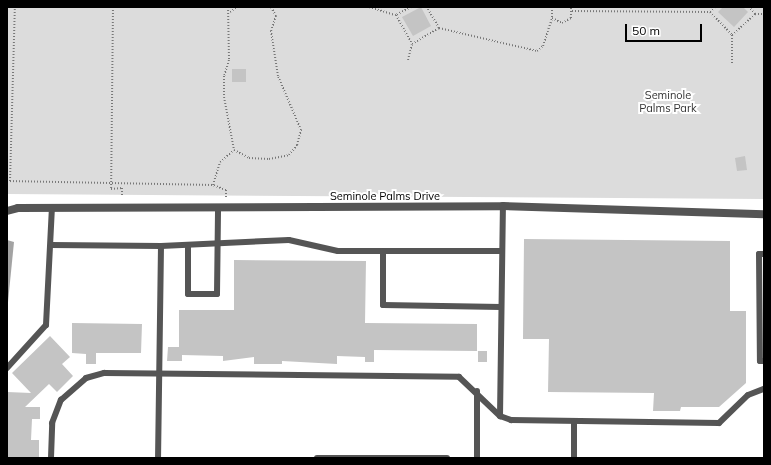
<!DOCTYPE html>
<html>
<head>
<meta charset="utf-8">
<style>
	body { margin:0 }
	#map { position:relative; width:771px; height:465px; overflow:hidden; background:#fff; font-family:Mulish,sans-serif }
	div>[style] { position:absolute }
	.green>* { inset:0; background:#dcdcdc }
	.water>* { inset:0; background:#a3a3a3 }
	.building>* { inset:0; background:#c4c4c4 }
	.path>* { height:2px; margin-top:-1px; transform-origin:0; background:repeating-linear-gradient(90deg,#777 0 1px,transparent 0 3px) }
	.service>* { height:6px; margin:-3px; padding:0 3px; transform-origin:3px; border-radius:3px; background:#555 }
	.minor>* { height:8px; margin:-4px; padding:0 4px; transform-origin:4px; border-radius:4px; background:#555 }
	span { translate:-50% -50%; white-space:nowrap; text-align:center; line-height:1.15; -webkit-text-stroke:4px #fff; paint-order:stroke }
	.park-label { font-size:11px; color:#333 }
	.street-label { font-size:11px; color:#000 }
	.frame { position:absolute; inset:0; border:8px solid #000; pointer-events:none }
	.scale { position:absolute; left:625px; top:24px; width:77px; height:18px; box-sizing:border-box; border:2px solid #000; border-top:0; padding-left:5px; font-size:12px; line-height:14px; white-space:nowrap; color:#000; -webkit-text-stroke:3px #fff; paint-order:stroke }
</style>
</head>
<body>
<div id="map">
	<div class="green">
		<div style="clip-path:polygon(7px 7px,764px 7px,764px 199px,7px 194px)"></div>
	</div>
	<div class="water">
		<div style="clip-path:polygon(7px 240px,14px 242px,7px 312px)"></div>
	</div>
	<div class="building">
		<div style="clip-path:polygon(421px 7px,431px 26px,413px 36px,402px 17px)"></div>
		<div style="clip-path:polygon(723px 7px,743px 7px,748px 12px,734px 27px,718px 12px)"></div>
		<div style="clip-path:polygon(232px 69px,246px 69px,246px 82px,232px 82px)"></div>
		<div style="clip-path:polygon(745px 156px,747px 170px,737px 171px,735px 158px)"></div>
		<div style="clip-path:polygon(524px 239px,730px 241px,730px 311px,746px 311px,746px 383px,719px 407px,681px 407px,680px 411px,653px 411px,654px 393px,548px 392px,549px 339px,523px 339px)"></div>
		<div style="clip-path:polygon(234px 260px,366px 261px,365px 323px,477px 324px,477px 351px,374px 350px,374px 362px,365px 362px,365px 357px,337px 356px,337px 364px,282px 361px,282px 364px,254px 364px,254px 357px,223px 361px,223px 356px,182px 355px,182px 361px,167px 361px,168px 347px,179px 347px,179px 310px,234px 310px)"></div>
		<div style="clip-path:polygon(72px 323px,142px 324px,141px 353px,96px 353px,96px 364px,86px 364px,86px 354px,72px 353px)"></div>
		<div style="clip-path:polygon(50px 336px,70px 357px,62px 364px,73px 376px,57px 392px,49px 384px,25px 407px,40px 407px,40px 419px,32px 419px,31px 440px,39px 440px,39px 458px,7px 458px,7px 392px,31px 393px,12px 373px)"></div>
		<div style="clip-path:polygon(478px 351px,487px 351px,487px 362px,478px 362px)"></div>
	</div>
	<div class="path">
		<div style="left:113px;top:7px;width:182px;rotate:90.6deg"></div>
		<div style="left:111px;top:189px;width:11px;rotate:-5deg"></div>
		<div style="left:122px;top:188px;width:7px;rotate:90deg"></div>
		<div style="left:228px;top:7px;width:53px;rotate:88.9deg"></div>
		<div style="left:229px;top:60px;width:17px;rotate:107deg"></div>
		<div style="left:224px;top:76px;width:21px;rotate:90deg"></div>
		<div style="left:224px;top:97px;width:54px;rotate:79.3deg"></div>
		<div style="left:234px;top:150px;width:17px;rotate:28deg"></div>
		<div style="left:249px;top:158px;width:20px;rotate:3deg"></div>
		<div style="left:269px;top:159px;width:20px;rotate:-11deg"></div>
		<div style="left:289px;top:155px;width:13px;rotate:-51deg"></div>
		<div style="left:297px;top:145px;width:16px;rotate:-75deg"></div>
		<div style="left:301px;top:130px;width:59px;rotate:-113.1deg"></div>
		<div style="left:278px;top:76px;width:46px;rotate:-98.8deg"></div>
		<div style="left:271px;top:31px;width:16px;rotate:-72deg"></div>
		<div style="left:276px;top:16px;width:10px;rotate:-119deg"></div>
		<div style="left:369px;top:7px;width:28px;rotate:17deg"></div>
		<div style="left:411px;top:7px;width:17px;rotate:152deg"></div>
		<div style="left:396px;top:15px;width:33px;rotate:61deg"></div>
		<div style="left:412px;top:44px;width:31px;rotate:-31deg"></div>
		<div style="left:439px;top:28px;width:24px;rotate:-120deg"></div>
		<div style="left:552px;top:7px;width:11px;rotate:90deg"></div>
		<div style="left:552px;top:18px;width:11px;rotate:27deg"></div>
		<div style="left:562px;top:23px;width:10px;rotate:-29deg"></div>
		<div style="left:571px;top:18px;width:11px;rotate:-90deg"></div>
		<div style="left:715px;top:7px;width:7px;rotate:135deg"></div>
		<div style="left:710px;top:12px;width:32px;rotate:46deg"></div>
		<div style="left:732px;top:35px;width:31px;rotate:-42deg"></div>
		<div style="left:755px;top:14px;width:9px;rotate:-131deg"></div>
		<div style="left:572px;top:11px;width:138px;rotate:0.4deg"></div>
		<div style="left:230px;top:12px;width:9px;rotate:-36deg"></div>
		<div style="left:755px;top:14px;width:9px"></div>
		<div style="left:439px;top:28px;width:101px;rotate:13.2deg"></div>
		<div style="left:537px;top:51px;width:8px;rotate:-40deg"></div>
		<div style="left:543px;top:46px;width:29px;rotate:-72deg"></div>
		<div style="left:732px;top:35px;width:29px;rotate:90deg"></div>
		<div style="left:408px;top:60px;width:16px;rotate:-76deg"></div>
		<div style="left:7px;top:181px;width:206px;rotate:1.1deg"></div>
		<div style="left:10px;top:181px;width:174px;rotate:-88.4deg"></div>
		<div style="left:226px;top:197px;width:7px;rotate:-90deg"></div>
		<div style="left:226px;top:190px;width:14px;rotate:-159deg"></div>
		<div style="left:213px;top:185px;width:24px;rotate:-73deg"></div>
		<div style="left:220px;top:162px;width:18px;rotate:-41deg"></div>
	</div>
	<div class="service">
		<div style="left:51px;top:245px;width:110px;rotate:0.5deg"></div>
		<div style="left:161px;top:246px;width:212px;rotate:90.8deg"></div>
		<div style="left:161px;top:246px;width:128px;rotate:-2.7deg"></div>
		<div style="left:289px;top:240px;width:50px;rotate:12.7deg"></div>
		<div style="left:338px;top:251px;width:164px"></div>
		<div style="left:188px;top:246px;width:48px;rotate:90deg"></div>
		<div style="left:188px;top:294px;width:29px"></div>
		<div style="left:217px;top:294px;width:86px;rotate:-89.3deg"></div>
		<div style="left:383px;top:251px;width:54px;rotate:90deg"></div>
		<div style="left:383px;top:305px;width:118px;rotate:1deg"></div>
		<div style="left:764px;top:254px;width:5px;rotate:180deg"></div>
		<div style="left:759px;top:254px;width:107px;rotate:89.5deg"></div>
		<div style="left:760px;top:361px;width:4px"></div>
		<div style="left:7px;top:368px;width:58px;rotate:-47.8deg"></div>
		<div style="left:46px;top:325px;width:117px;rotate:-87.1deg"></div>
		<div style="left:500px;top:416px;width:210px;rotate:-89.2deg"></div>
		<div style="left:51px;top:458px;width:35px;rotate:-88deg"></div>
		<div style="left:52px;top:423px;width:25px;rotate:-69deg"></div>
		<div style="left:61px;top:400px;width:33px;rotate:-41deg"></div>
		<div style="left:86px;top:378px;width:19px;rotate:-16deg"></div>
		<div style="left:104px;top:373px;width:355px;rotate:0.6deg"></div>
		<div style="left:459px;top:377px;width:57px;rotate:43.6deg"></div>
		<div style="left:500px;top:416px;width:12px;rotate:20deg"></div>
		<div style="left:511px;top:420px;width:208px;rotate:0.8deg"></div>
		<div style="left:719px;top:423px;width:40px;rotate:-44deg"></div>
		<div style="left:748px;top:395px;width:17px;rotate:-21deg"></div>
		<div style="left:317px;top:458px;width:130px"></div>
		<div style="left:477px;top:458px;width:67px;rotate:-90deg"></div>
		<div style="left:574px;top:458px;width:37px;rotate:-90deg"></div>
	</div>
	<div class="minor">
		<div style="left:7px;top:211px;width:11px;rotate:-15deg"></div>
		<div style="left:18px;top:208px;width:485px;rotate:-0.2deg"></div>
		<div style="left:503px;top:206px;width:261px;rotate:1.8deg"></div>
	</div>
	<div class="park-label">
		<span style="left:668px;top:102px">Seminole<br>Palms Park</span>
	</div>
	<div class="street-label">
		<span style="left:385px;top:196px">Seminole Palms Drive</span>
	</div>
	<div class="frame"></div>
	<div class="scale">50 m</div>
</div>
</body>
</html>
